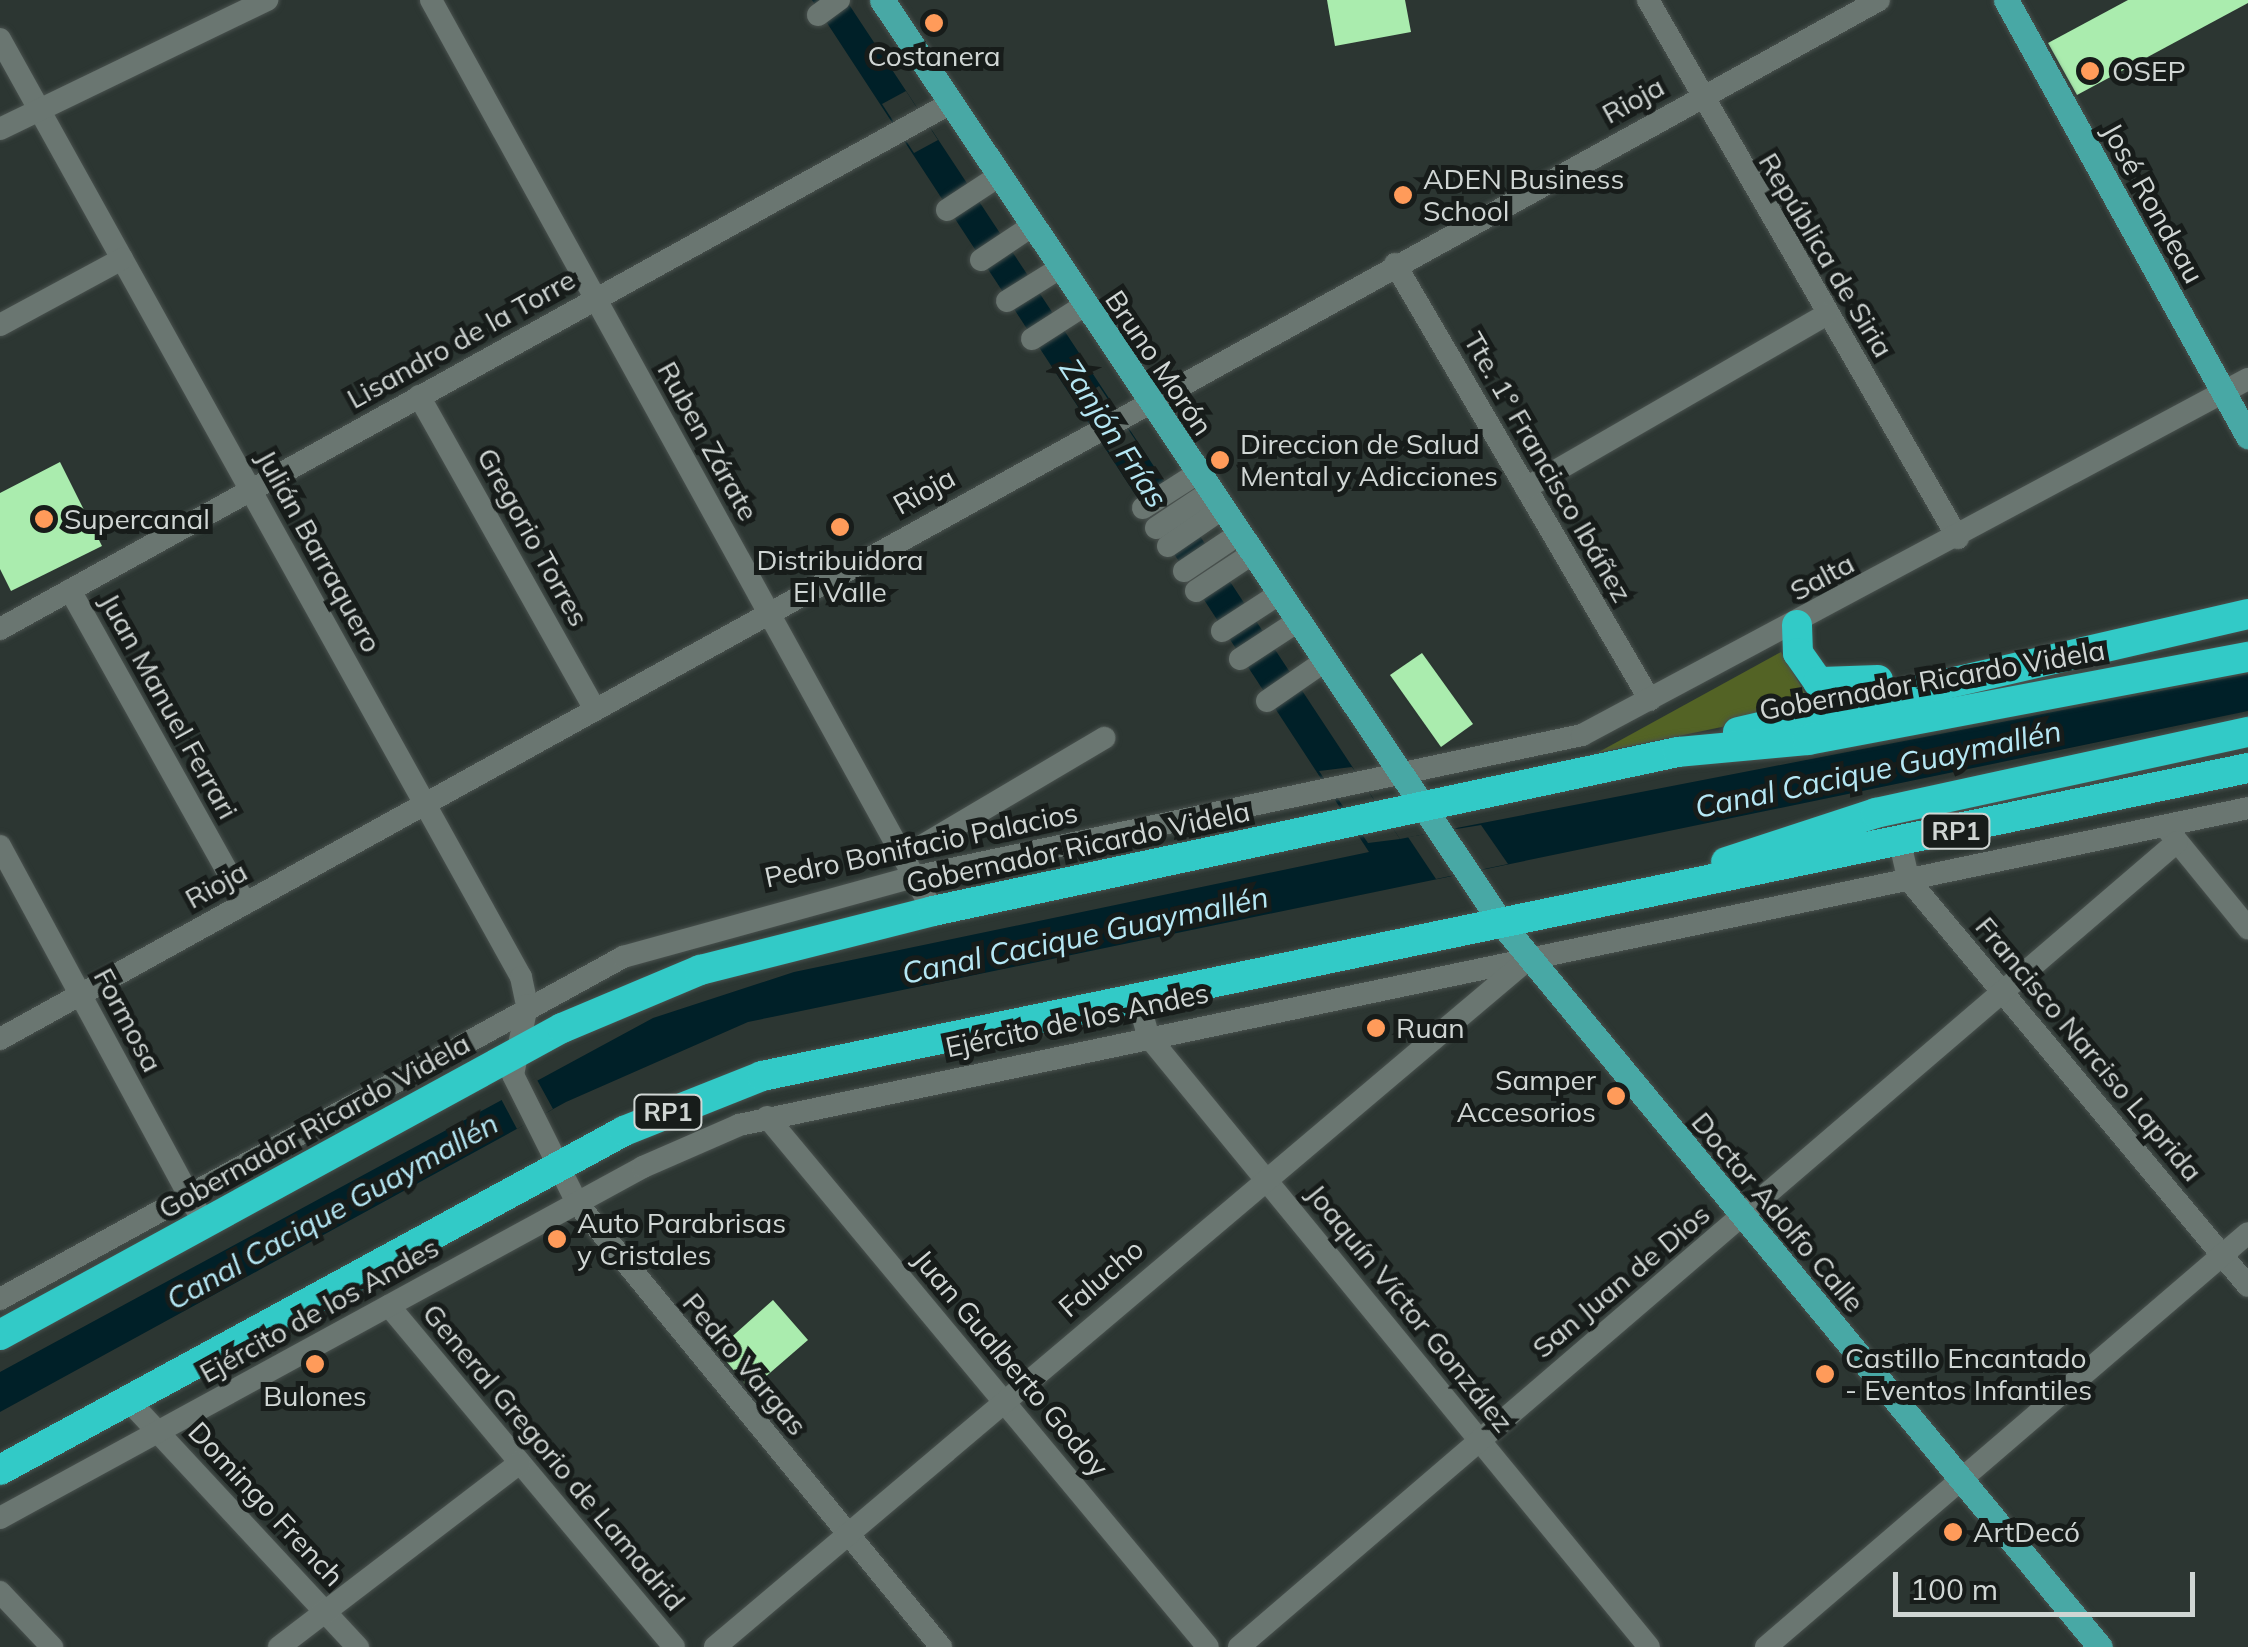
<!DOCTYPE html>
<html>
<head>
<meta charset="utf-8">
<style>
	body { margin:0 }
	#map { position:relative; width:2248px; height:1647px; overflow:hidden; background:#2c3632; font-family:Mulish,sans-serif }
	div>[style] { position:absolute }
	.green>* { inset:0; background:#536325 }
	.water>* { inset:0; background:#002028 }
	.pier>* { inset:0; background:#2c3632 }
	.building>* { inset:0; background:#aaecae }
	.roads { filter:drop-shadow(0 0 2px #49514e) drop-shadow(0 0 2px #49514e) }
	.minor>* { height:22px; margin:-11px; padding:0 11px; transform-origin:11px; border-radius:11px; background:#6a7671 }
	.major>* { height:25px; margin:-12.5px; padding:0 12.5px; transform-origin:12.5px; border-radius:12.5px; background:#48a8a5 }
	.highway>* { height:30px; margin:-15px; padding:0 15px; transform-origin:15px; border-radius:15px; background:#32cac7 }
	.dots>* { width:28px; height:28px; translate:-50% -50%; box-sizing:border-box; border:5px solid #171c1a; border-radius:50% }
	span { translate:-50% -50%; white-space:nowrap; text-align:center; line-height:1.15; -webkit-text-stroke:10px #171c1a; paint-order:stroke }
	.shield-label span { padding:2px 8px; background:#171c1a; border:2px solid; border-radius:8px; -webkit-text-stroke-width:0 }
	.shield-label { font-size:25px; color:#d0d6d4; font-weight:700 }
	.poi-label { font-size:28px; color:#d0d6d4 }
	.left { translate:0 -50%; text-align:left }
	.right { translate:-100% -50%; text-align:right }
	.street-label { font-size:28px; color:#d0d6d4 }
	.water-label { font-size:30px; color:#b5e7f4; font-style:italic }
	.scale { position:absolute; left:1893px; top:1572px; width:302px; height:45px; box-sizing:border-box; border:5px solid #d0d6d4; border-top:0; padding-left:12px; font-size:30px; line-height:35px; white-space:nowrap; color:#d0d6d4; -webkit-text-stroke:8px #171c1a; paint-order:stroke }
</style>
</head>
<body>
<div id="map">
	<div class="green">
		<div style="clip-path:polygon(1781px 652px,1805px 693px,1765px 718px,1597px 753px)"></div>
	</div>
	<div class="water">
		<div style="clip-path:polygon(812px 0,846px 0,1400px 839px,2248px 674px,2248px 711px,748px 1022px,566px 1102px,0 1412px,0 1372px,653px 1018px,794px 972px,1369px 852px)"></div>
	</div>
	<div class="pier">
		<div style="clip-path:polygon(906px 91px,938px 140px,914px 153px,882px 104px)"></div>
		<div style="clip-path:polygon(1099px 386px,1136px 441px,1112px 456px,1076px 401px)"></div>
		<div style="clip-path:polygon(1352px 767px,1400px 839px,1368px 843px,1319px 771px)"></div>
		<div style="clip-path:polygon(1481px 825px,1508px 864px,1436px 879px,1408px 837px)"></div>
		<div style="clip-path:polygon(536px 1078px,553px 1109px,517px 1129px,500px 1097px)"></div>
	</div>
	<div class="building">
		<div style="clip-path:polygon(1327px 0,1405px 0,1411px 32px,1335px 46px)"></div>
		<div style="clip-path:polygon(2128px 0,2248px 0,2248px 3px,2077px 95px,2048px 43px)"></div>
		<div style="clip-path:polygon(60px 462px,102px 546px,11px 591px,0 569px,0 493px)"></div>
		<div style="clip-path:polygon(1422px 653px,1473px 724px,1441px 747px,1390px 675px)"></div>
		<div style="clip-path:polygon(773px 1300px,808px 1340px,750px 1390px,717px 1350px)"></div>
	</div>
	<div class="roads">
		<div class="minor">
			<div style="left:431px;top:0;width:1040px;rotate:61.14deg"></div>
			<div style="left:1648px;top:0;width:621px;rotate:60.05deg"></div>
			<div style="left:818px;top:15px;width:26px;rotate:-36deg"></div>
			<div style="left:0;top:39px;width:1073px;rotate:60.95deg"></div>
			<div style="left:521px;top:977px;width:29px;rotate:78deg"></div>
			<div style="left:527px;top:1005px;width:71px;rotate:101.3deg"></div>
			<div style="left:513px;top:1075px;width:143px;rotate:63.4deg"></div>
			<div style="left:577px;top:1203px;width:574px;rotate:50.65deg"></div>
			<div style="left:0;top:129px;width:297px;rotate:-25.8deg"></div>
			<div style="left:947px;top:210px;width:62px;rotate:-33.2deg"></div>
			<div style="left:981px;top:260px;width:61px;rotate:-33.7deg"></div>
			<div style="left:1395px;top:264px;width:505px;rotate:59.68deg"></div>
			<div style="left:1007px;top:301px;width:62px;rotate:-31.9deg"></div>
			<div style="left:0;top:325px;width:139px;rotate:-28.4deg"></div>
			<div style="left:1032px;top:339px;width:63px;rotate:-32.7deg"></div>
			<div style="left:419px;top:396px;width:358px;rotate:60.7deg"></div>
			<div style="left:1526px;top:488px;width:346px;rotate:-30deg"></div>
			<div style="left:1143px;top:508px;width:65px;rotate:-32.5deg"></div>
			<div style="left:1156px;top:528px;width:65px;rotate:-33.7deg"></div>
			<div style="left:1168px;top:546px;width:65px;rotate:-34.4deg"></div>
			<div style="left:1184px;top:571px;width:66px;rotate:-33.9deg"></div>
			<div style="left:70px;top:590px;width:359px;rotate:60.8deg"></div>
			<div style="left:1196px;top:591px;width:67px;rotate:-33.5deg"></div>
			<div style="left:0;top:629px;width:1087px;rotate:-28.95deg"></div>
			<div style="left:1222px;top:631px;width:68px;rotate:-33deg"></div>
			<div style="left:1240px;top:659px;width:69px;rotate:-33.2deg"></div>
			<div style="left:1267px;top:701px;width:70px;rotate:-34.6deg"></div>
			<div style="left:2168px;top:830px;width:127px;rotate:50.8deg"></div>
			<div style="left:1900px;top:843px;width:37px;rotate:77deg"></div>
			<div style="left:1908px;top:879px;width:530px;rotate:50.13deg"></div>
			<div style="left:0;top:846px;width:429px;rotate:61.6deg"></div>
			<div style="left:903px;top:857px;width:234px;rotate:-30.6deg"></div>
			<div style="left:1138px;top:1000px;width:37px;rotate:74deg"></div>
			<div style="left:1148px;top:1036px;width:790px;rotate:50.65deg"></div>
			<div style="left:0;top:1039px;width:2147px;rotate:-28.94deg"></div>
			<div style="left:767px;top:1117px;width:689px;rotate:50.24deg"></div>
			<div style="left:0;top:1299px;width:711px;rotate:-28.76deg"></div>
			<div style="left:623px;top:957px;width:302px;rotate:-15.4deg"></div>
			<div style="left:914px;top:877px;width:683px;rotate:-12deg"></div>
			<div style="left:1582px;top:735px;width:755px;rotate:-28.13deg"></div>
			<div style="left:389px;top:1306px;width:444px;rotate:50.1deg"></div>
			<div style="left:130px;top:1402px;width:335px;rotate:47.1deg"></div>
			<div style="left:0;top:1518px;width:733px;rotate:-28.63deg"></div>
			<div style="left:643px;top:1167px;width:105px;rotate:-23.6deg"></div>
			<div style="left:739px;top:1125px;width:1542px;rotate:-11.86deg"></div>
			<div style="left:0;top:1592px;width:76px;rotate:46.6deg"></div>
			<div style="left:279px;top:1647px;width:303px;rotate:-37.4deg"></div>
			<div style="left:715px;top:1647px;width:1062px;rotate:-40.23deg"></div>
			<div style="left:1239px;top:1647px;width:1236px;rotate:-40.64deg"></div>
			<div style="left:1766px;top:1647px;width:635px;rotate:-40.66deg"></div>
		</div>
		<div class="major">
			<div style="left:882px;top:0;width:1113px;rotate:56.14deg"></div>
			<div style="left:1502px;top:924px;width:938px;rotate:50.41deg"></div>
			<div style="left:2006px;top:0;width:499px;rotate:61deg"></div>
		</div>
		<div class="highway">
			<div style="left:1797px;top:625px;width:28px;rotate:88deg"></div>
			<div style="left:1798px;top:653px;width:35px;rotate:55deg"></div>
			<div style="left:1818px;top:682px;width:60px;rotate:-1.9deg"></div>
			<div style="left:1738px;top:732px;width:523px;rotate:-13.03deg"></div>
			<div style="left:1726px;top:862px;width:158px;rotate:-18.1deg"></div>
			<div style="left:1876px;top:813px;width:381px;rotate:-12.3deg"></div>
			<div style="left:0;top:1335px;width:640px;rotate:-28.65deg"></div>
			<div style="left:562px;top:1028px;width:150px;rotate:-22.8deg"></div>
			<div style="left:700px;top:970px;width:240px;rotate:-14.2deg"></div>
			<div style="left:933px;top:911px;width:762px;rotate:-12.05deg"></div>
			<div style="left:1678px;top:752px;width:131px;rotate:-5.3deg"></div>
			<div style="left:1808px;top:740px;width:448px;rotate:-10.7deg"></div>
			<div style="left:0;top:1470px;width:710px;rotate:-28.51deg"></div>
			<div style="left:624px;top:1131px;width:149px;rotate:-21.7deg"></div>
			<div style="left:762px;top:1076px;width:1518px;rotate:-11.71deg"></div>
		</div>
	</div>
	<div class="dots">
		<div style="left:934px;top:23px;background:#ff9b5a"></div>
		<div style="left:2090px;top:71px;background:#ff9b5a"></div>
		<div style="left:1403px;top:195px;background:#ff9b5a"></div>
		<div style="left:1220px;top:460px;background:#ff9b5a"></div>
		<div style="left:44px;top:519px;background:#ff9b5a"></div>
		<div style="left:840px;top:527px;background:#ff9b5a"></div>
		<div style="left:1376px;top:1028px;background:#ff9b5a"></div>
		<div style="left:1616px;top:1096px;background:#ff9b5a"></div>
		<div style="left:557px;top:1239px;background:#ff9b5a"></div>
		<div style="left:315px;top:1364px;background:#ff9b5a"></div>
		<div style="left:1825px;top:1374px;background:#ff9b5a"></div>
		<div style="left:1953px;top:1532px;background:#ff9b5a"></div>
	</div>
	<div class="shield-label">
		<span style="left:1956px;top:831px">RP1</span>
		<span style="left:668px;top:1112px">RP1</span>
	</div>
	<div class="poi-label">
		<span style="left:934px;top:56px">Costanera</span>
		<span class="left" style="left:2112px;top:71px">OSEP</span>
		<span class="left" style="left:1423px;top:195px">ADEN Business<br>School</span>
		<span class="left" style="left:1240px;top:460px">Direccion de Salud<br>Mental y Adicciones</span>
		<span class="left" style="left:64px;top:519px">Supercanal</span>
		<span style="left:840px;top:576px">Distribuidora<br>El Valle</span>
		<span class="left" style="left:1396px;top:1028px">Ruan</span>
		<span class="right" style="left:1596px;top:1096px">Samper<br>Accesorios</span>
		<span class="left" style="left:577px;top:1239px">Auto Parabrisas<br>y Cristales</span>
		<span class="left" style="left:1845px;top:1374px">Castillo Encantado<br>- Eventos Infantiles</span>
		<span style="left:315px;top:1396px">Bulones</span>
		<span class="left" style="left:1973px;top:1532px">ArtDecó</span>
	</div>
	<div class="street-label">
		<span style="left:1633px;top:100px;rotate:-29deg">Rioja</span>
		<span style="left:2153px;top:203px;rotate:61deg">José Rondeau</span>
		<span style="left:1826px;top:255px;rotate:59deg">República de Siria</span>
		<span style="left:461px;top:339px;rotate:-29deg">Lisandro de la Torre</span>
		<span style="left:1159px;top:363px;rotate:56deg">Bruno Morón</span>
		<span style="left:708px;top:441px;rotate:61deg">Ruben Zárate</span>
		<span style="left:1548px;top:467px;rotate:60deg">Tte. 1° Francisco Ibáñez</span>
		<span style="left:924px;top:491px;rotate:-29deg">Rioja</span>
		<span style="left:533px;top:537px;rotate:61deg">Gregorio Torres</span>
		<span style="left:319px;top:551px;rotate:61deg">Julián Barraquero</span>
		<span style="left:1822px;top:577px;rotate:-28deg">Salta</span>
		<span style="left:1932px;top:680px;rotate:-10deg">Gobernador Ricardo Videla</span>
		<span style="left:169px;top:706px;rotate:61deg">Juan Manuel Ferrari</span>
		<span style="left:921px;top:845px;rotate:-12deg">Pedro Bonifacio Palacios</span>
		<span style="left:1078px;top:847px;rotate:-12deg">Gobernador Ricardo Videla</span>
		<span style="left:216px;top:885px;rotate:-29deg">Rioja</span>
		<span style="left:128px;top:1020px;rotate:62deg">Formosa</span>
		<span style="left:1077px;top:1020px;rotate:-12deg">Ejército de los Andes</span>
		<span style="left:2089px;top:1049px;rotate:50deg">Francisco Narciso Laprida</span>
		<span style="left:314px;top:1126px;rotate:-29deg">Gobernador Ricardo Videla</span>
		<span style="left:1778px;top:1212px;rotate:50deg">Doctor Adolfo Calle</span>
		<span style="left:1101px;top:1278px;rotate:-41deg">Falucho</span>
		<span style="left:1621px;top:1281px;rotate:-40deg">San Juan de Dios</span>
		<span style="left:1410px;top:1308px;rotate:51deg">Joaquín Víctor González</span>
		<span style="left:319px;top:1310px;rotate:-29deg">Ejército de los Andes</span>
		<span style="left:1011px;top:1363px;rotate:50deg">Juan Gualberto Godoy</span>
		<span style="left:745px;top:1364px;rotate:50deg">Pedro Vargas</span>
		<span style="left:554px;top:1457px;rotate:50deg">General Gregorio de Lamadrid</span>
		<span style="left:266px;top:1504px;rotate:47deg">Domingo French</span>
	</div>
	<div class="water-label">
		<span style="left:1114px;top:433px;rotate:57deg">Zanjón Frías</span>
		<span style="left:1878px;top:769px;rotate:-12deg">Canal Cacique Guaymallén</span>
		<span style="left:1085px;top:935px;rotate:-12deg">Canal Cacique Guaymallén</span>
		<span style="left:332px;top:1211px;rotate:-29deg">Canal Cacique Guaymallén</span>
	</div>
	<div class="scale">100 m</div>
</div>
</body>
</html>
